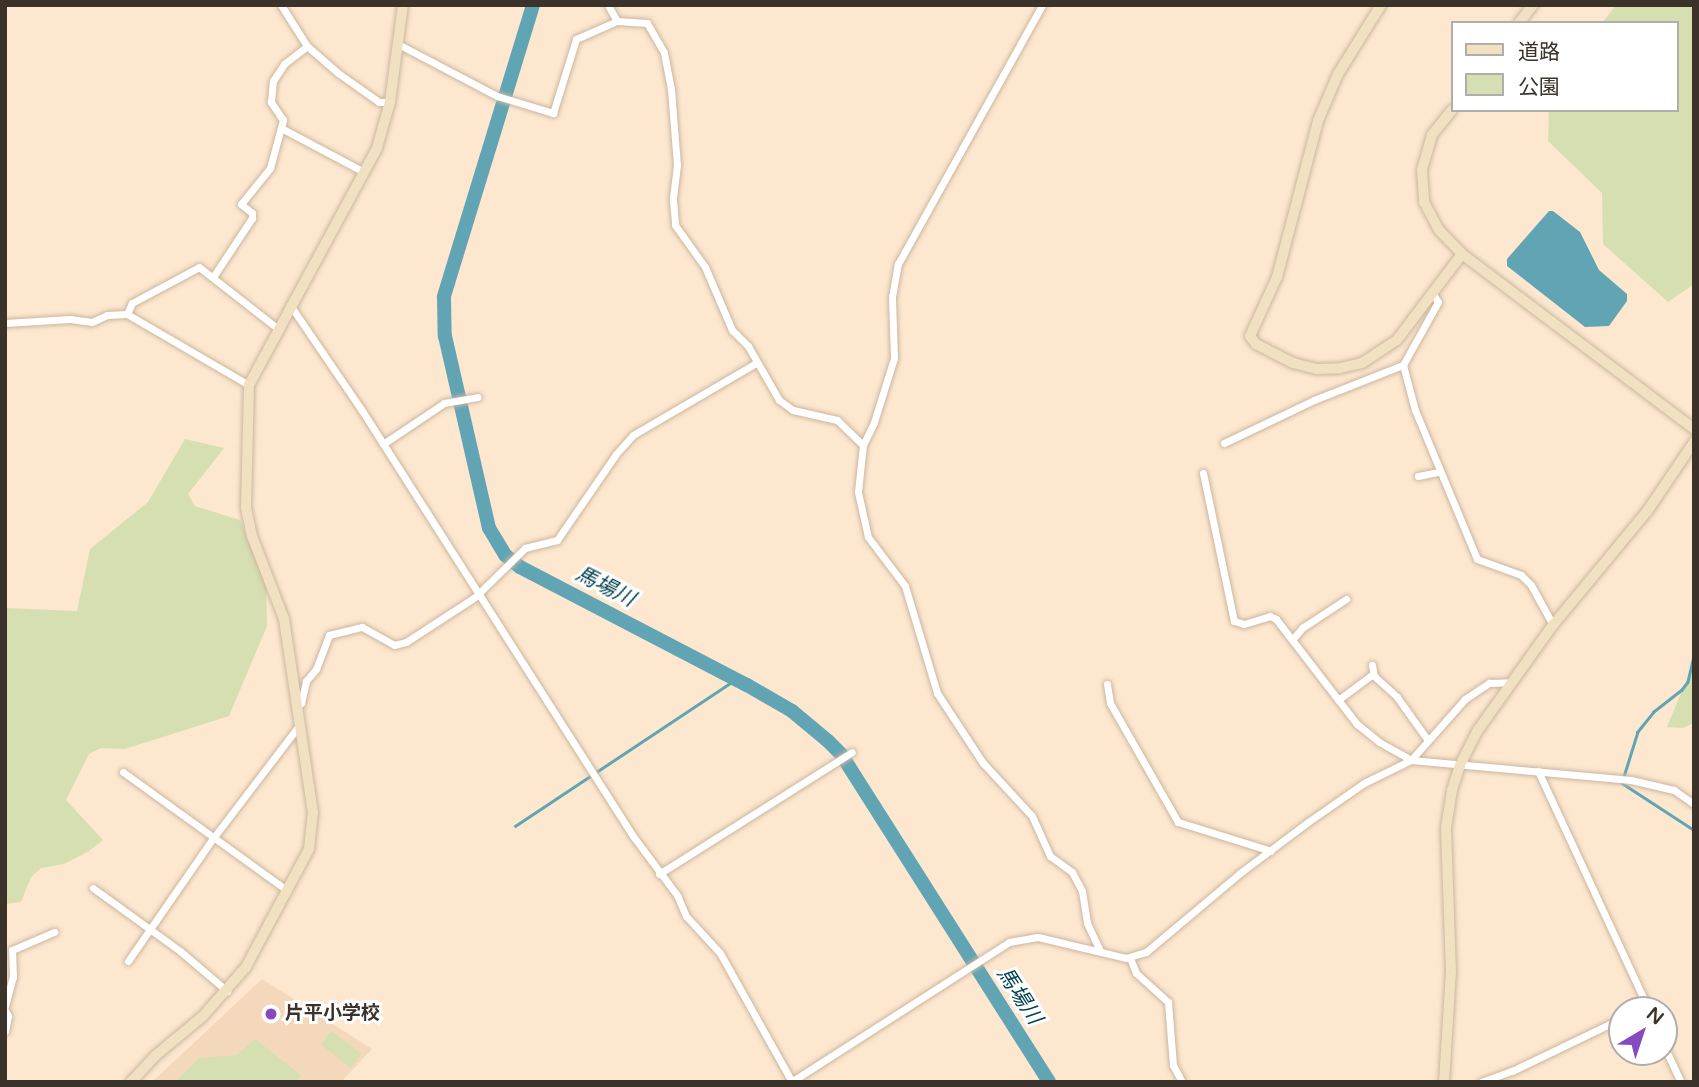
<!DOCTYPE html>
<html>
<head>
<meta charset="utf-8">
<style>
	body { margin:0 }
	#map { position:relative; width:1699px; height:1087px; overflow:hidden; background:#fde7cf; font-family:"Varela Round","Noto Sans JP",sans-serif }
	div>[style] { position:absolute }
	.built>* { inset:0; background:#f4d8bb }
	.green>* { inset:0; background:#d6dfb2 }
	.water>* { inset:0; background:#61a5b5 }
	.stream>* { height:2.5px; margin:-1.25px; padding:0 1.25px; transform-origin:1.25px; border-radius:1.25px; background:#61a5b5 }
	.river>* { height:14px; margin:-7px; padding:0 7px; transform-origin:7px; border-radius:7px; background:#61a5b5 }
	.roads { filter:drop-shadow(0 0 2px #cbb69f) drop-shadow(0 0 2px #cbb69f) }
	.street>* { height:7px; margin:-3.5px; padding:0 3.5px; transform-origin:3.5px; border-radius:3.5px; background:#fff }
	.secondary>* { height:10px; margin:-5px; padding:0 5px; transform-origin:5px; border-radius:5px; background:#f1e0c1 }
	.dots>* { width:19px; height:19px; translate:-50% -50%; box-sizing:border-box; border:4px solid #fff; border-radius:50% }
	span { translate:-50% -50%; white-space:nowrap; text-align:center; line-height:1.15; -webkit-text-stroke:6px #fff; paint-order:stroke }
	.poi-label { font-size:19px; color:#3b3229; font-weight:700 }
	.left { translate:0 -50%; text-align:left }
	.water-label { font-size:21px; color:#01434f; font-style:italic }
	.frame { position:absolute; inset:0; border:7px solid #3b3229; pointer-events:none }
	.legend { position:absolute; left:1451px; top:21px; width:228px; height:91px; box-sizing:border-box; background:#fff; border:2px solid #b1ada9; margin:0; padding:9px 12px; list-style:none; font-size:21px; color:#3b3229 }
	.legend li { display:flex; align-items:center; gap:14px; height:35px }
	.legend b { width:35px; border:2px solid #b1ada9 }
	.north { position:absolute; left:1608px; top:996px; width:70px; height:70px; box-sizing:border-box; background:#fff; border:2px solid #b1ada9; border-radius:50%; rotate:39deg; font-size:19px; font-weight:700; line-height:28px; text-align:center; color:#3b3229 }
	.north::after { content:''; display:block; margin:auto; width:24px; height:32px; background:#8549c0; clip-path:polygon(50% 0,100% 100%,50% 72%,0 100%) }
</style>
</head>
<body>
<div id="map">
	<div class="built">
		<div style="clip-path:polygon(262px 979px,372px 1049px,341px 1082px,152px 1082px)"></div>
	</div>
	<div class="green">
		<div style="clip-path:polygon(1616px 5px,1694px 5px,1694px 284px,1668px 302px,1603px 244px,1602px 193px,1548px 141px,1549px 110px,1676px 110px,1676px 23px,1602px 23px)"></div>
		<div style="clip-path:polygon(185px 439px,224px 448px,188px 494px,195px 506px,240px 520px,266px 584px,267px 626px,229px 716px,125px 749px,101px 748px,89px 754px,66px 800px,103px 840px,89px 851px,64px 864px,41px 868px,31px 877px,21px 902px,5px 904px,5px 608px,77px 611px,90px 549px,148px 502px)"></div>
		<div style="clip-path:polygon(1694px 661px,1694px 723px,1683px 728px,1667px 727px)"></div>
		<div style="clip-path:polygon(331px 1031px,362px 1054px,351px 1068px,321px 1045px)"></div>
		<div style="clip-path:polygon(255px 1039px,301px 1075px,296px 1082px,175px 1082px,199px 1058px,237px 1055px)"></div>
	</div>
	<div class="water">
		<div style="clip-path:polygon(1549px 211px,1553px 211px,1580px 232px,1599px 270px,1627px 294px,1627px 301px,1609px 326px,1585px 327px,1507px 266px,1507px 259px)"></div>
	</div>
	<div class="stream">
		<div style="left:1694px;top:656px;width:27px;rotate:103deg"></div>
		<div style="left:1688px;top:682px;width:10px;rotate:127deg"></div>
		<div style="left:1682px;top:690px;width:36px;rotate:142deg"></div>
		<div style="left:1654px;top:712px;width:26px;rotate:129deg"></div>
		<div style="left:1638px;top:732px;width:53px;rotate:107.4deg"></div>
		<div style="left:1622px;top:783px;width:86px;rotate:33.1deg"></div>
		<div style="left:515px;top:826px;width:265px;rotate:-33.6deg"></div>
	</div>
	<div class="river">
		<div style="left:533px;top:5px;width:305px;rotate:107deg"></div>
		<div style="left:444px;top:297px;width:39px;rotate:89deg"></div>
		<div style="left:445px;top:336px;width:197px;rotate:77.1deg"></div>
		<div style="left:489px;top:528px;width:31px;rotate:59deg"></div>
		<div style="left:505px;top:555px;width:19px;rotate:39deg"></div>
		<div style="left:520px;top:567px;width:256px;rotate:27.5deg"></div>
		<div style="left:747px;top:685px;width:52px;rotate:30deg"></div>
		<div style="left:792px;top:711px;width:47px;rotate:39.8deg"></div>
		<div style="left:828px;top:741px;width:18px;rotate:45deg"></div>
		<div style="left:841px;top:754px;width:388px;rotate:57.6deg"></div>
	</div>
	<div class="roads">
		<div class="street">
			<div style="left:281px;top:5px;width:49px;rotate:57.6deg"></div>
			<div style="left:307px;top:46px;width:41px;rotate:41.1deg"></div>
			<div style="left:338px;top:73px;width:50px;rotate:35.3deg"></div>
			<div style="left:379px;top:102px;width:11px"></div>
			<div style="left:608px;top:5px;width:18px;rotate:61deg"></div>
			<div style="left:617px;top:21px;width:30px;rotate:4deg"></div>
			<div style="left:647px;top:23px;width:34px;rotate:60deg"></div>
			<div style="left:664px;top:53px;width:37px;rotate:79deg"></div>
			<div style="left:671px;top:89px;width:76px;rotate:85.5deg"></div>
			<div style="left:677px;top:165px;width:35px;rotate:97deg"></div>
			<div style="left:673px;top:200px;width:25px;rotate:85deg"></div>
			<div style="left:675px;top:225px;width:52px;rotate:54.5deg"></div>
			<div style="left:705px;top:267px;width:69px;rotate:66.8deg"></div>
			<div style="left:732px;top:330px;width:23px;rotate:45deg"></div>
			<div style="left:748px;top:346px;width:62px;rotate:60.1deg"></div>
			<div style="left:779px;top:400px;width:17px;rotate:36deg"></div>
			<div style="left:793px;top:410px;width:45px;rotate:12.8deg"></div>
			<div style="left:837px;top:420px;width:36px;rotate:44deg"></div>
			<div style="left:863px;top:445px;width:47px;rotate:96.1deg"></div>
			<div style="left:858px;top:492px;width:46px;rotate:77.5deg"></div>
			<div style="left:868px;top:537px;width:61px;rotate:52.9deg"></div>
			<div style="left:905px;top:586px;width:112px;rotate:73.3deg"></div>
			<div style="left:937px;top:693px;width:84px;rotate:56.7deg"></div>
			<div style="left:983px;top:763px;width:72px;rotate:47.2deg"></div>
			<div style="left:1032px;top:816px;width:44px;rotate:65.8deg"></div>
			<div style="left:1050px;top:856px;width:27px;rotate:36deg"></div>
			<div style="left:1072px;top:872px;width:21px;rotate:62deg"></div>
			<div style="left:1082px;top:891px;width:32px;rotate:81deg"></div>
			<div style="left:1087px;top:923px;width:31px;rotate:65deg"></div>
			<div style="left:398px;top:44px;width:112px;rotate:27.7deg"></div>
			<div style="left:497px;top:96px;width:59px;rotate:16.9deg"></div>
			<div style="left:553px;top:113px;width:77px;rotate:-72.7deg"></div>
			<div style="left:576px;top:39px;width:45px;rotate:-23.7deg"></div>
			<div style="left:281px;top:128px;width:94px;rotate:27.9deg"></div>
			<div style="left:213px;top:277px;width:71px;rotate:-56.5deg"></div>
			<div style="left:252px;top:218px;width:5px;rotate:-90deg"></div>
			<div style="left:252px;top:213px;width:14px;rotate:-141deg"></div>
			<div style="left:241px;top:204px;width:46px;rotate:-51.1deg"></div>
			<div style="left:270px;top:168px;width:50px;rotate:-74.8deg"></div>
			<div style="left:283px;top:120px;width:22px;rotate:-124deg"></div>
			<div style="left:271px;top:102px;width:21px;rotate:-85deg"></div>
			<div style="left:273px;top:81px;width:20px;rotate:-57deg"></div>
			<div style="left:284px;top:64px;width:29px;rotate:-38deg"></div>
			<div style="left:1433px;top:294px;width:9px;rotate:58deg"></div>
			<div style="left:1438px;top:302px;width:72px;rotate:119.1deg"></div>
			<div style="left:1403px;top:365px;width:47px;rotate:75.1deg"></div>
			<div style="left:1415px;top:410px;width:161px;rotate:67.4deg"></div>
			<div style="left:1477px;top:559px;width:47px;rotate:20deg"></div>
			<div style="left:1521px;top:575px;width:14px;rotate:45deg"></div>
			<div style="left:1531px;top:585px;width:46px;rotate:61.2deg"></div>
			<div style="left:290px;top:305px;width:126px;rotate:55.7deg"></div>
			<div style="left:361px;top:409px;width:506px;rotate:57.5deg"></div>
			<div style="left:633px;top:836px;width:74px;rotate:53.3deg"></div>
			<div style="left:677px;top:895px;width:23px;rotate:67deg"></div>
			<div style="left:686px;top:916px;width:50px;rotate:47.4deg"></div>
			<div style="left:720px;top:953px;width:148px;rotate:60.8deg"></div>
			<div style="left:127px;top:314px;width:12px;rotate:-66deg"></div>
			<div style="left:132px;top:303px;width:76px;rotate:-28.2deg"></div>
			<div style="left:199px;top:267px;width:99px;rotate:38deg"></div>
			<div style="left:5px;top:323px;width:65px;rotate:-3.5deg"></div>
			<div style="left:70px;top:319px;width:22px;rotate:8deg"></div>
			<div style="left:92px;top:322px;width:17px;rotate:-25deg"></div>
			<div style="left:107px;top:315px;width:20px;rotate:-3deg"></div>
			<div style="left:127px;top:314px;width:141px;rotate:30.2deg"></div>
			<div style="left:1224px;top:443px;width:100px;rotate:-25.5deg"></div>
			<div style="left:1314px;top:400px;width:96px;rotate:-21.5deg"></div>
			<div style="left:383px;top:444px;width:73px;rotate:-33.9deg"></div>
			<div style="left:444px;top:403px;width:34px;rotate:-10deg"></div>
			<div style="left:863px;top:445px;width:25px;rotate:-64deg"></div>
			<div style="left:874px;top:422px;width:67px;rotate:-72.6deg"></div>
			<div style="left:894px;top:358px;width:61px;rotate:-91.9deg"></div>
			<div style="left:892px;top:297px;width:34px;rotate:-80deg"></div>
			<div style="left:898px;top:264px;width:296px;rotate:-60.9deg"></div>
			<div style="left:1203px;top:473px;width:151px;rotate:78.2deg"></div>
			<div style="left:1234px;top:621px;width:10px;rotate:17deg"></div>
			<div style="left:1244px;top:624px;width:27px;rotate:-17deg"></div>
			<div style="left:1270px;top:616px;width:7px;rotate:27deg"></div>
			<div style="left:1276px;top:619px;width:133px;rotate:52.4deg"></div>
			<div style="left:1357px;top:724px;width:28px;rotate:39deg"></div>
			<div style="left:1379px;top:742px;width:37px;rotate:29deg"></div>
			<div style="left:1411px;top:760px;width:221px;rotate:5.2deg"></div>
			<div style="left:1631px;top:780px;width:44px;rotate:13.1deg"></div>
			<div style="left:1674px;top:790px;width:24px;rotate:35deg"></div>
			<div style="left:1418px;top:476px;width:20px;rotate:-11deg"></div>
			<div style="left:1292px;top:640px;width:16px;rotate:-50deg"></div>
			<div style="left:1302px;top:628px;width:53px;rotate:-33.4deg"></div>
			<div style="left:1372px;top:665px;width:11px;rotate:80deg"></div>
			<div style="left:1374px;top:676px;width:31px;rotate:42deg"></div>
			<div style="left:1397px;top:697px;width:52px;rotate:54.5deg"></div>
			<div style="left:1107px;top:684px;width:19px;rotate:81deg"></div>
			<div style="left:1110px;top:703px;width:137px;rotate:60.3deg"></div>
			<div style="left:1178px;top:822px;width:97px;rotate:17.3deg"></div>
			<div style="left:1338px;top:700px;width:44px;rotate:-36.6deg"></div>
			<div style="left:297px;top:707px;width:6px;rotate:-45deg"></div>
			<div style="left:301px;top:703px;width:23px;rotate:-77deg"></div>
			<div style="left:306px;top:681px;width:16px;rotate:-50deg"></div>
			<div style="left:316px;top:669px;width:36px;rotate:-69deg"></div>
			<div style="left:329px;top:635px;width:34px;rotate:-14deg"></div>
			<div style="left:362px;top:627px;width:37px;rotate:29deg"></div>
			<div style="left:394px;top:645px;width:12px;rotate:-14deg"></div>
			<div style="left:406px;top:642px;width:82px;rotate:-33.1deg"></div>
			<div style="left:475px;top:597px;width:70px;rotate:-44.4deg"></div>
			<div style="left:525px;top:548px;width:33px;rotate:-14deg"></div>
			<div style="left:557px;top:540px;width:104px;rotate:-55.5deg"></div>
			<div style="left:616px;top:454px;width:25px;rotate:-48deg"></div>
			<div style="left:633px;top:435px;width:143px;rotate:-30.3deg"></div>
			<div style="left:1538px;top:771px;width:264px;rotate:65.1deg"></div>
			<div style="left:123px;top:772px;width:203px;rotate:35.8deg"></div>
			<div style="left:659px;top:874px;width:228px;rotate:-32.3deg"></div>
			<div style="left:93px;top:888px;width:107px;rotate:35.9deg"></div>
			<div style="left:180px;top:951px;width:62px;rotate:40.4deg"></div>
			<div style="left:1130px;top:958px;width:16px;rotate:68deg"></div>
			<div style="left:1136px;top:973px;width:43px;rotate:42.2deg"></div>
			<div style="left:1168px;top:1002px;width:63px;rotate:85.5deg"></div>
			<div style="left:1173px;top:1065px;width:19px;rotate:62deg"></div>
			<div style="left:128px;top:961px;width:151px;rotate:-55.3deg"></div>
			<div style="left:214px;top:837px;width:142px;rotate:-52.7deg"></div>
			<div style="left:5px;top:1006px;width:30px;rotate:-75deg"></div>
			<div style="left:13px;top:977px;width:27px;rotate:-92deg"></div>
			<div style="left:12px;top:950px;width:46px;rotate:-23.2deg"></div>
			<div style="left:5px;top:1010px;width:7px;rotate:63deg"></div>
			<div style="left:8px;top:1016px;width:15px;rotate:101deg"></div>
			<div style="left:1664px;top:1046px;width:40px;rotate:65deg"></div>
			<div style="left:791px;top:1082px;width:259px;rotate:-32.7deg"></div>
			<div style="left:1009px;top:942px;width:29px;rotate:-10deg"></div>
			<div style="left:1038px;top:937px;width:90px;rotate:13.4deg"></div>
			<div style="left:1126px;top:958px;width:21px;rotate:-17deg"></div>
			<div style="left:1146px;top:952px;width:123px;rotate:-40deg"></div>
			<div style="left:1240px;top:873px;width:85px;rotate:-36.9deg"></div>
			<div style="left:1308px;top:822px;width:68px;rotate:-34.9deg"></div>
			<div style="left:1364px;top:783px;width:52px;rotate:-26.1deg"></div>
			<div style="left:1411px;top:760px;width:81px;rotate:-48.5deg"></div>
			<div style="left:1465px;top:699px;width:29px;rotate:-34deg"></div>
			<div style="left:1489px;top:683px;width:23px;rotate:-2deg"></div>
			<div style="left:1481px;top:1082px;width:33px;rotate:-20deg"></div>
			<div style="left:1512px;top:1071px;width:122px;rotate:-25.7deg"></div>
		</div>
		<div class="secondary">
			<div style="left:1381px;top:5px;width:81px;rotate:121.9deg"></div>
			<div style="left:1338px;top:74px;width:51px;rotate:113.1deg"></div>
			<div style="left:1318px;top:121px;width:161px;rotate:104.7deg"></div>
			<div style="left:1277px;top:277px;width:65px;rotate:114.6deg"></div>
			<div style="left:1250px;top:336px;width:10px;rotate:53deg"></div>
			<div style="left:1256px;top:344px;width:42px;rotate:27.2deg"></div>
			<div style="left:1293px;top:363px;width:25px;rotate:14deg"></div>
			<div style="left:1317px;top:369px;width:23px;rotate:-2deg"></div>
			<div style="left:1340px;top:368px;width:23px;rotate:-13deg"></div>
			<div style="left:1362px;top:363px;width:42px;rotate:-33.3deg"></div>
			<div style="left:1397px;top:340px;width:108px;rotate:-52.9deg"></div>
			<div style="left:1519px;top:23px;width:23px;rotate:-52deg"></div>
			<div style="left:1452px;top:110px;width:32px;rotate:129deg"></div>
			<div style="left:1432px;top:135px;width:36px;rotate:106deg"></div>
			<div style="left:1422px;top:170px;width:32px;rotate:86deg"></div>
			<div style="left:1424px;top:202px;width:32px;rotate:62deg"></div>
			<div style="left:1439px;top:230px;width:33px;rotate:46deg"></div>
			<div style="left:1462px;top:254px;width:291px;rotate:37deg"></div>
			<div style="left:131px;top:1082px;width:35px;rotate:-47deg"></div>
			<div style="left:155px;top:1056px;width:62px;rotate:-39.8deg"></div>
			<div style="left:203px;top:1016px;width:65px;rotate:-48.7deg"></div>
			<div style="left:246px;top:967px;width:134px;rotate:-61.9deg"></div>
			<div style="left:309px;top:849px;width:36px;rotate:-84deg"></div>
			<div style="left:313px;top:813px;width:196px;rotate:-98.5deg"></div>
			<div style="left:284px;top:619px;width:89px;rotate:-111.1deg"></div>
			<div style="left:252px;top:536px;width:29px;rotate:-102deg"></div>
			<div style="left:246px;top:508px;width:123px;rotate:-88.6deg"></div>
			<div style="left:249px;top:385px;width:269px;rotate:-61.6deg"></div>
			<div style="left:377px;top:148px;width:48px;rotate:-74.2deg"></div>
			<div style="left:390px;top:102px;width:98px;rotate:-82.4deg"></div>
			<div style="left:1444px;top:1082px;width:110px;rotate:-86.4deg"></div>
			<div style="left:1451px;top:972px;width:144px;rotate:-92deg"></div>
			<div style="left:1446px;top:828px;width:38px;rotate:-81deg"></div>
			<div style="left:1452px;top:790px;width:26px;rotate:-72deg"></div>
			<div style="left:1460px;top:765px;width:39px;rotate:-63deg"></div>
			<div style="left:1478px;top:730px;width:129px;rotate:-54.5deg"></div>
			<div style="left:1553px;top:625px;width:149px;rotate:-50.4deg"></div>
			<div style="left:1648px;top:510px;width:82px;rotate:-55.9deg"></div>
		</div>
	</div>
	<div class="dots">
		<div style="left:271px;top:1014px;background:#8549c0"></div>
	</div>
	<div class="poi-label">
		<span class="left" style="left:285px;top:1014px">片平小学校</span>
	</div>
	<div class="water-label">
		<span style="left:605px;top:587px;rotate:27deg">馬場川</span>
		<span style="left:1019px;top:996px;rotate:57deg">馬場川</span>
	</div>
	<div class="frame"></div>
	<ul class="legend">
	<li><b style="height:9px;background:#f1e0c1"></b>道路</li>
	<li><b style="height:19px;background:#d6dfb2"></b>公園</li>
	</ul>
	<div class="north">N</div>
</div>
</body>
</html>
